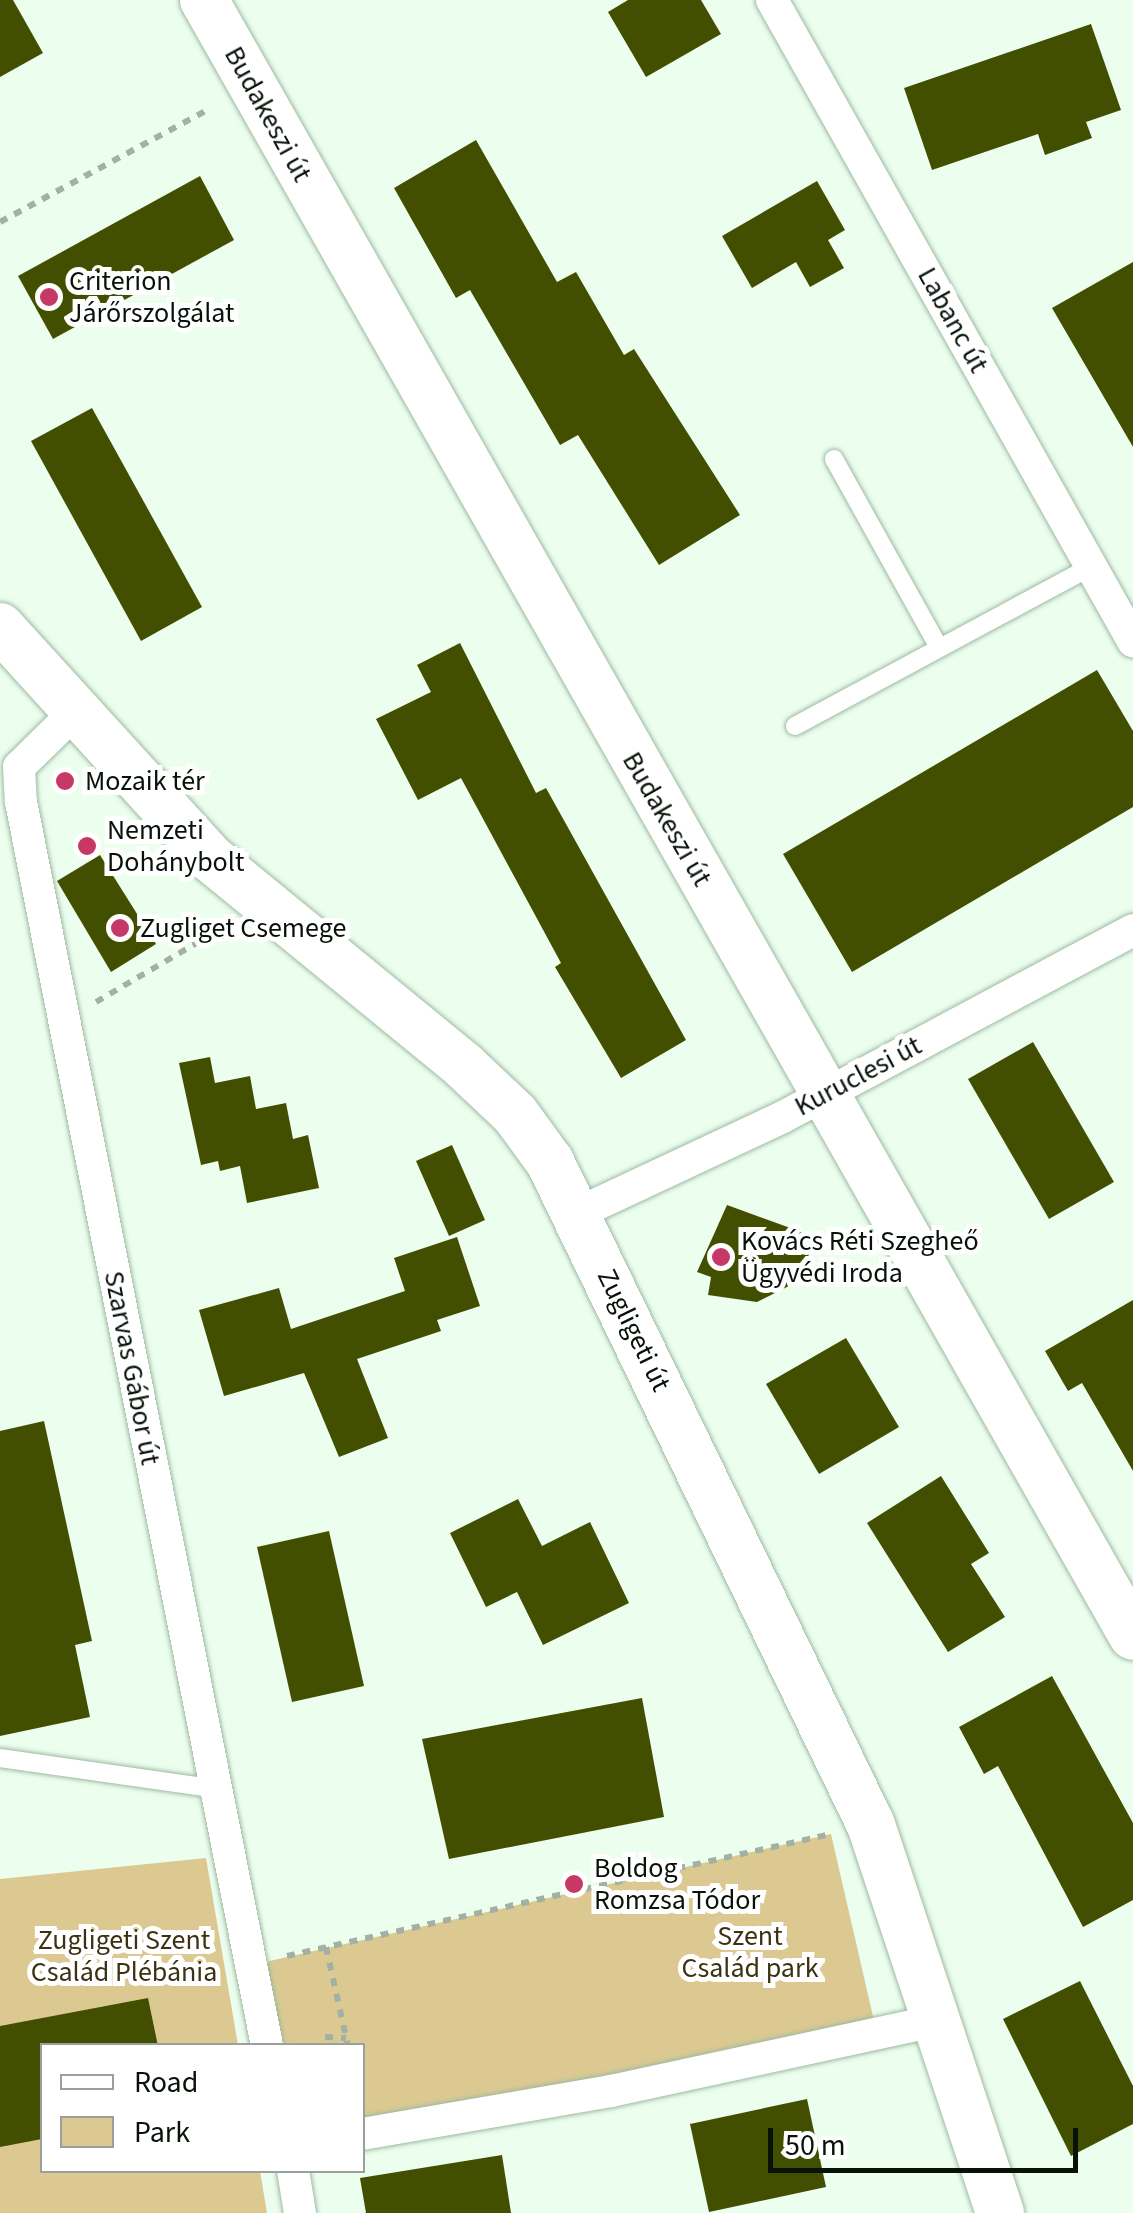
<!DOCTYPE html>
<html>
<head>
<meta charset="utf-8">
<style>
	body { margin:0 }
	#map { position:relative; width:1133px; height:2213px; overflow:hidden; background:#ecfeee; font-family:"Source Sans 3",sans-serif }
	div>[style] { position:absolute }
	.green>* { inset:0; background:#dcc992 }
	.building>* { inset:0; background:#434f00 }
	.path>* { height:6px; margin-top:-3px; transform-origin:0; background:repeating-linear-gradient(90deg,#a2b1a3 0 8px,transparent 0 16px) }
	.roads { filter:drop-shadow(0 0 2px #9dbaa1) drop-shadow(0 0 2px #9dbaa1) }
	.lane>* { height:18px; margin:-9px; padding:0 9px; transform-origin:9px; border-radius:9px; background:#fff }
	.street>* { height:32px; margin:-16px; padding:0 16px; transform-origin:16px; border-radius:16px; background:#fff }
	.secondary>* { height:48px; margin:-24px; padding:0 24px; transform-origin:24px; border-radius:24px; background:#fff }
	.dots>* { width:28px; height:28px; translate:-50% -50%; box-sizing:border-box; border:5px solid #fff; border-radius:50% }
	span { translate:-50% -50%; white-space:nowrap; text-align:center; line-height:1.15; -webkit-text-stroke:10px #fff; paint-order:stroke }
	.street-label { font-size:28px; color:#081209 }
	.poi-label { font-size:28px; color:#081209 }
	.left { translate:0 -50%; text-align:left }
	.park-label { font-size:28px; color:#3c3111 }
	.legend { position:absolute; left:40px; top:2043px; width:325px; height:130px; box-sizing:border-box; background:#fff; border:2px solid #9ca09d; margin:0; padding:12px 18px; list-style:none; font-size:30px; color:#081209 }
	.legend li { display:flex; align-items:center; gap:20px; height:50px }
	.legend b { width:50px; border:2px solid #9ca09d }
	.scale { position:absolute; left:768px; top:2128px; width:310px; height:45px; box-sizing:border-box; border:5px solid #081209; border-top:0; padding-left:12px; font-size:30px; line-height:35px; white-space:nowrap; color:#081209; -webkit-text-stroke:8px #fff; paint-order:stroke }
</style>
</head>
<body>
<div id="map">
	<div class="green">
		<div style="clip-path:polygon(831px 1834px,875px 2025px,363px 2131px,362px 2046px,267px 2045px,252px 1965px)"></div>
		<div style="clip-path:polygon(206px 1858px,238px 2045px,42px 2046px,42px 2170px,260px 2171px,267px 2213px,0 2213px,0 1879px)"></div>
	</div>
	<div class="building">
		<div style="clip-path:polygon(0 0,13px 0,43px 53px,0 77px)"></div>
		<div style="clip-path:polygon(628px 0,701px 0,721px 34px,646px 77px,608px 12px)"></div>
		<div style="clip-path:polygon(1091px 24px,1121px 110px,1086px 122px,1092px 138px,1045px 155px,1038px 134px,932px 170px,904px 88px)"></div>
		<div style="clip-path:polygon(476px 140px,557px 282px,576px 272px,624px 355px,634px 349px,740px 515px,659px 565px,578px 435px,560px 445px,470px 290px,456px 298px,394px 188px)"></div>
		<div style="clip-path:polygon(200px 176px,234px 240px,53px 339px,18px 276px)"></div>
		<div style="clip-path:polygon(817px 181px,845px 230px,828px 240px,844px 268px,810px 287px,796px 262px,752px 288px,722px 236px)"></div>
		<div style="clip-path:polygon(1133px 262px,1133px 447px,1052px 308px)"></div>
		<div style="clip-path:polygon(92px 408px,202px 607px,141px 641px,31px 441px)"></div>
		<div style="clip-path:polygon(460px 643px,536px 793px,546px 788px,686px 1040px,621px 1078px,555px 967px,561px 963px,461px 778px,418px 800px,376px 719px,431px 692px,417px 665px)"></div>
		<div style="clip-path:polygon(1097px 670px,1133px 731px,1133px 807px,852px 972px,783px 854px)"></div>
		<div style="clip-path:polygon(100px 855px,156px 944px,111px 972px,57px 881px)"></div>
		<div style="clip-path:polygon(1033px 1042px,1114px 1182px,1049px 1219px,968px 1079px)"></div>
		<div style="clip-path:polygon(210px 1057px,215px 1083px,250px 1076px,256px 1109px,286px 1103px,293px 1139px,308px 1135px,319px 1188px,247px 1203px,240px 1166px,220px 1171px,218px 1161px,201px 1165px,179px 1063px)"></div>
		<div style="clip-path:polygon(452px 1145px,485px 1220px,449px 1236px,416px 1161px)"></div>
		<div style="clip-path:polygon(727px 1205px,818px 1238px,793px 1284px,757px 1302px,708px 1295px,711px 1277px,697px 1272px)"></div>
		<div style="clip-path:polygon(457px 1237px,480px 1306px,437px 1320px,441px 1331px,357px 1359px,388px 1438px,339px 1457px,304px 1373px,224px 1396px,199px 1310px,279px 1288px,291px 1329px,405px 1291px,394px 1258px)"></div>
		<div style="clip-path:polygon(1133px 1300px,1133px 1471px,1082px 1383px,1068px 1391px,1045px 1351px)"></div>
		<div style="clip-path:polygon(846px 1338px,899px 1427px,819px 1474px,766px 1384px)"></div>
		<div style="clip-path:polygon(44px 1421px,92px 1641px,75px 1645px,90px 1717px,0 1736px,0 1431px)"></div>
		<div style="clip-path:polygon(941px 1476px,989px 1553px,971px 1564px,1005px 1617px,948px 1652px,867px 1523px)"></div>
		<div style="clip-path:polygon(518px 1499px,542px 1546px,590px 1522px,629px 1603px,543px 1645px,517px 1592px,486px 1607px,450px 1533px)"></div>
		<div style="clip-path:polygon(329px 1531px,364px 1686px,292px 1702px,257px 1547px)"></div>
		<div style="clip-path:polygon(1052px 1676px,1133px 1823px,1133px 1900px,1083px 1927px,998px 1766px,984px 1774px,959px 1727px)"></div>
		<div style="clip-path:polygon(642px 1698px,664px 1817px,449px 1859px,422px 1739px)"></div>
		<div style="clip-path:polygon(1080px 1981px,1133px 2086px,1133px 2124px,1071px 2156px,1003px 2019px)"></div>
		<div style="clip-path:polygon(148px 1998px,158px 2046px,42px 2046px,42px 2139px,0 2147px,0 2026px)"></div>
		<div style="clip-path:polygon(807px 2099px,826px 2187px,709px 2212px,690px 2124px)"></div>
		<div style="clip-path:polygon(502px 2155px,511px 2213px,366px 2213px,360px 2178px)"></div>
	</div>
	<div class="path">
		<div style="left:0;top:222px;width:238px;rotate:-28.4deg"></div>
		<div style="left:96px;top:1002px;width:129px;rotate:-30.4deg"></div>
		<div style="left:326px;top:1947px;width:101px;rotate:77.5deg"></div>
		<div style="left:287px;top:1956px;width:558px;rotate:-12.64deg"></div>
		<div style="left:325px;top:2037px;width:21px;rotate:3deg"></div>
	</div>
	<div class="roads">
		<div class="lane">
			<div style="left:834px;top:459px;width:216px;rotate:60.9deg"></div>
			<div style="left:795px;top:726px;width:337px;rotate:-28.3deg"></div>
			<div style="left:0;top:1758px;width:219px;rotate:8.1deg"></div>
		</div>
		<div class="street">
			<div style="left:772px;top:0;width:736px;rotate:60.61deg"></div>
			<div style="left:76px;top:711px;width:80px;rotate:135.5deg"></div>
			<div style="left:19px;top:767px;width:35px;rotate:87deg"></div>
			<div style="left:21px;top:802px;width:1268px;rotate:78.81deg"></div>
			<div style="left:578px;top:1213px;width:224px;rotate:-25.1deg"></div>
			<div style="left:781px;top:1118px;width:399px;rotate:-28.1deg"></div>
			<div style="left:362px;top:2134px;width:253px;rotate:-9.8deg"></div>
			<div style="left:611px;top:2091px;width:336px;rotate:-12.2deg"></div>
			<div style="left:293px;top:2170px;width:44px;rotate:80.8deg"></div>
		</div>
		<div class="secondary">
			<div style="left:204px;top:0;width:1881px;rotate:60.41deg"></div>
			<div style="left:0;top:627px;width:311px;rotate:47.7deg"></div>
			<div style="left:209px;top:857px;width:330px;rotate:39.3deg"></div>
			<div style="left:464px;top:1066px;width:70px;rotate:43.3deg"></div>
			<div style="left:515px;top:1114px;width:59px;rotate:53.9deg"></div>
			<div style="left:550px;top:1162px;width:737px;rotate:64.17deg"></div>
			<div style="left:871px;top:1825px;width:409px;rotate:71.6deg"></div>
		</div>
	</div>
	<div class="dots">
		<div style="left:49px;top:297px;background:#c63967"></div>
		<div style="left:65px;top:781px;background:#c63967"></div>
		<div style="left:87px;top:846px;background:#c63967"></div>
		<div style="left:120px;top:928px;background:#c63967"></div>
		<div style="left:721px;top:1257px;background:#c63967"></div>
		<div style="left:574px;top:1884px;background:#c63967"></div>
	</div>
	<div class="street-label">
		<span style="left:268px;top:114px;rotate:61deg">Budakeszi út</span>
		<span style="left:953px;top:320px;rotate:61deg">Labanc út</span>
		<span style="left:667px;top:819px;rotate:60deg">Budakeszi út</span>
		<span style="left:858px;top:1076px;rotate:-28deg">Kuruclesi út</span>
		<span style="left:634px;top:1330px;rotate:64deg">Zugligeti út</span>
		<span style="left:132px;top:1368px;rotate:79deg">Szarvas Gábor út</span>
	</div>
	<div class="poi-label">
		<span class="left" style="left:69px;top:297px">Criterion<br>Járőrszolgálat</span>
		<span class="left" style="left:85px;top:781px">Mozaik tér</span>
		<span class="left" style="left:107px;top:846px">Nemzeti<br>Dohánybolt</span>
		<span class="left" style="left:140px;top:928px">Zugliget Csemege</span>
		<span class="left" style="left:741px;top:1257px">Kovács Réti Szegheő<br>Ügyvédi Iroda</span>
		<span class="left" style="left:594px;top:1884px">Boldog<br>Romzsa Tódor</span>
	</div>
	<div class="park-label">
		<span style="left:750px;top:1952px">Szent<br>Család park</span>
		<span style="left:124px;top:1956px">Zugligeti Szent<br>Család Plébánia</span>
	</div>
	<ul class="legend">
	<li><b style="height:12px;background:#fff"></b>Road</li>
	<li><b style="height:28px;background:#dcc992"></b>Park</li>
	</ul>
	<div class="scale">50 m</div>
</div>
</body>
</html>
